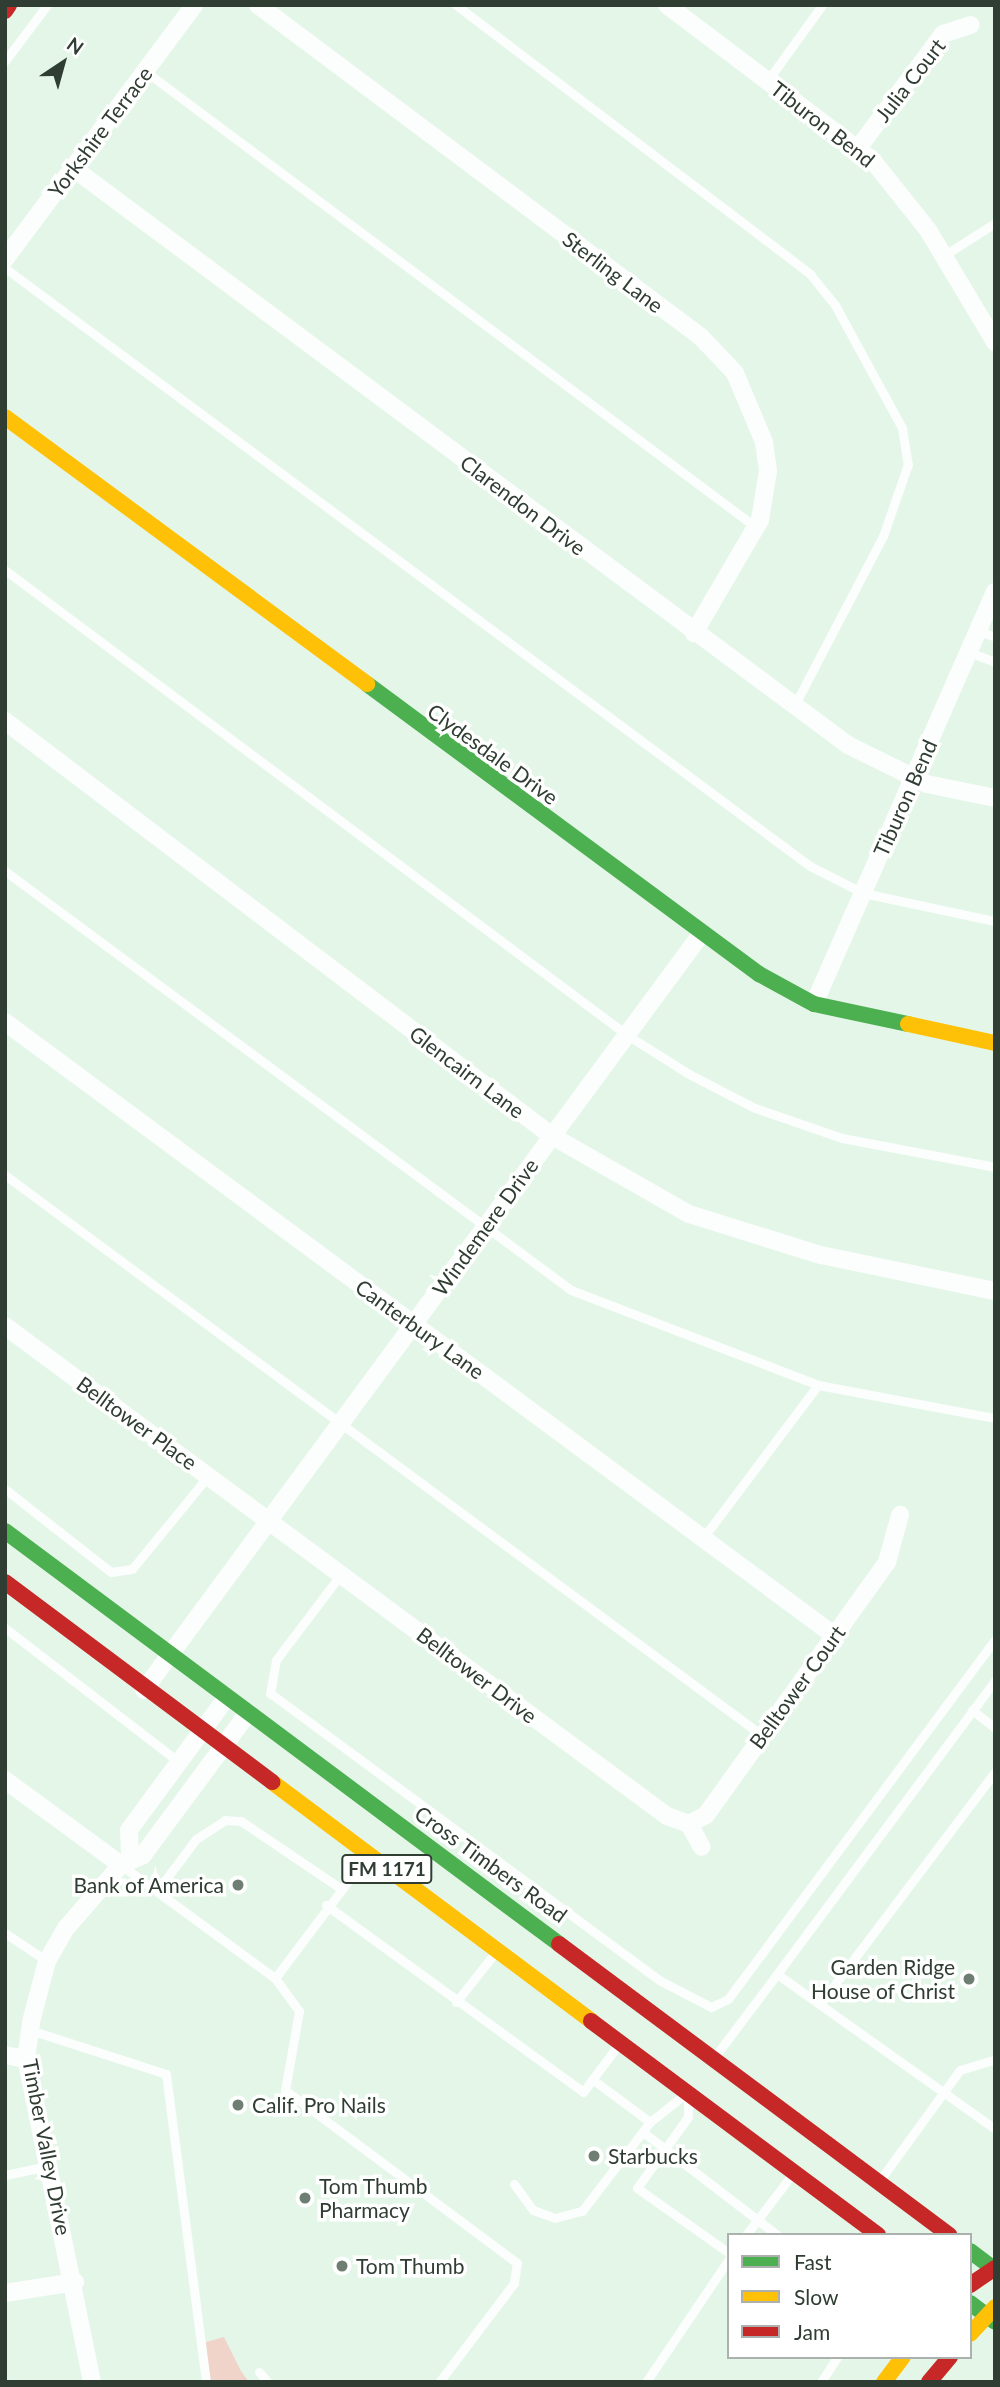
<!DOCTYPE html>
<html>
<head>
<meta charset="utf-8">
<style>
	body { margin:0 }
	#map { position:relative; width:1000px; height:2387px; overflow:hidden; background:#e3f6e8; font-family:Lato,sans-serif }
	div>[style] { position:absolute }
	.green>* { inset:0; background:#f0d3c9 }
	.lane>* { height:9px; margin:-4.5px; padding:0 4.5px; transform-origin:4.5px; border-radius:4.5px; background:#fbfefc }
	.street>* { height:18px; margin:-9px; padding:0 9px; transform-origin:9px; border-radius:9px; background:#fbfefc }
	.fast>* { height:16px; margin:-8px; padding:0 8px; transform-origin:8px; border-radius:8px; background:#4caf50 }
	.slow>* { height:16px; margin:-8px; padding:0 8px; transform-origin:8px; border-radius:8px; background:#ffc107 }
	.jam>* { height:16px; margin:-8px; padding:0 8px; transform-origin:8px; border-radius:8px; background:#c62828 }
	.dots>* { width:19px; height:19px; translate:-50% -50%; box-sizing:border-box; border:4px solid #fff; border-radius:50% }
	span { translate:-50% -50%; white-space:nowrap; text-align:center; line-height:1.15; -webkit-text-stroke:7px #fff; paint-order:stroke }
	.shield-label span { padding:2px 5px; background:#fff; border:2px solid; border-radius:5px; -webkit-text-stroke-width:0 }
	.shield-label { font-size:19px; color:#2f3d33; font-weight:700 }
	.street-label { font-size:21px; color:#2f3d33 }
	.poi-label { font-size:21px; color:#2f3d33 }
	.right { translate:-100% -50%; text-align:right }
	.left { translate:0 -50%; text-align:left }
	.frame { position:absolute; inset:0; border:7px solid #2f3d33; pointer-events:none }
	.legend { position:absolute; left:727px; top:2233px; width:245px; height:126px; box-sizing:border-box; background:#fff; border:2px solid #acb1ad; margin:0; padding:9px 12px; list-style:none; font-size:21px; color:#2f3d33 }
	.legend li { display:flex; align-items:center; gap:14px; height:35px }
	.legend b { width:35px; border:2px solid #acb1ad }
	.north { position:absolute; left:28px; top:28px; width:70px; height:70px; -webkit-text-stroke:5px #fff; paint-order:stroke; rotate:36deg; font-size:19px; font-weight:700; line-height:28px; text-align:center; color:#2f3d33 }
	.north::after { content:''; display:block; margin:auto; width:24px; height:32px; background:#2f3d33; clip-path:polygon(50% 0,100% 100%,50% 72%,0 100%) }
</style>
</head>
<body>
<div id="map">
	<div class="green">
		<div style="clip-path:polygon(224px 2337px,241px 2371px,249px 2382px,207px 2382px,206px 2342px)"></div>
	</div>
	<div class="lane">
		<div style="left:456px;top:5px;width:445px;rotate:37.2deg"></div>
		<div style="left:810px;top:274px;width:40px;rotate:51deg"></div>
		<div style="left:835px;top:305px;width:140px;rotate:61.4deg"></div>
		<div style="left:902px;top:428px;width:36px;rotate:81deg"></div>
		<div style="left:908px;top:464px;width:76px;rotate:109.1deg"></div>
		<div style="left:883px;top:536px;width:192px;rotate:117.6deg"></div>
		<div style="left:5px;top:61px;width:70px;rotate:-53.1deg"></div>
		<div style="left:145px;top:71px;width:764px;rotate:36.75deg"></div>
		<div style="left:768px;top:80px;width:92px;rotate:-54.2deg"></div>
		<div style="left:943px;top:256px;width:62px;rotate:-32.4deg"></div>
		<div style="left:5px;top:268px;width:1003px;rotate:36.61deg"></div>
		<div style="left:810px;top:866px;width:59px;rotate:27deg"></div>
		<div style="left:863px;top:893px;width:135px;rotate:12deg"></div>
		<div style="left:5px;top:570px;width:777px;rotate:36.78deg"></div>
		<div style="left:627px;top:1035px;width:73px;rotate:32.2deg"></div>
		<div style="left:689px;top:1074px;width:74px;rotate:27.3deg"></div>
		<div style="left:755px;top:1108px;width:92px;rotate:19deg"></div>
		<div style="left:842px;top:1138px;width:156px;rotate:10.7deg"></div>
		<div style="left:978px;top:631px;width:18px;rotate:19deg"></div>
		<div style="left:969px;top:652px;width:28px;rotate:21deg"></div>
		<div style="left:5px;top:871px;width:704px;rotate:36.51deg"></div>
		<div style="left:571px;top:1290px;width:265px;rotate:21deg"></div>
		<div style="left:818px;top:1385px;width:180px;rotate:10.6deg"></div>
		<div style="left:5px;top:1175px;width:943px;rotate:36.51deg"></div>
		<div style="left:5px;top:1489px;width:135px;rotate:38.1deg"></div>
		<div style="left:111px;top:1572px;width:21px;rotate:-8deg"></div>
		<div style="left:132px;top:1569px;width:120px;rotate:-50.7deg"></div>
		<div style="left:703px;top:1538px;width:191px;rotate:-53.1deg"></div>
		<div style="left:341px;top:1574px;width:108px;rotate:127.1deg"></div>
		<div style="left:276px;top:1660px;width:34px;rotate:100deg"></div>
		<div style="left:270px;top:1693px;width:483px;rotate:36.4deg"></div>
		<div style="left:659px;top:1980px;width:59px;rotate:27.4deg"></div>
		<div style="left:711px;top:2007px;width:19px;rotate:-25deg"></div>
		<div style="left:728px;top:1999px;width:448px;rotate:-53.4deg"></div>
		<div style="left:5px;top:1628px;width:221px;rotate:37.6deg"></div>
		<div style="left:972px;top:1710px;width:29px;rotate:38deg"></div>
		<div style="left:367px;top:1856px;width:153px;rotate:127deg"></div>
		<div style="left:275px;top:1978px;width:41px;rotate:54deg"></div>
		<div style="left:299px;top:2011px;width:80px;rotate:100deg"></div>
		<div style="left:285px;top:2090px;width:289px;rotate:36.7deg"></div>
		<div style="left:517px;top:2263px;width:20px;rotate:99deg"></div>
		<div style="left:514px;top:2283px;width:124px;rotate:127.1deg"></div>
		<div style="left:121px;top:1865px;width:191px;rotate:36.3deg"></div>
		<div style="left:157px;top:1891px;width:65px;rotate:-53.1deg"></div>
		<div style="left:196px;top:1839px;width:35px;rotate:-33deg"></div>
		<div style="left:225px;top:1820px;width:16px;rotate:4deg"></div>
		<div style="left:241px;top:1821px;width:120px;rotate:34.1deg"></div>
		<div style="left:326px;top:1905px;width:318px;rotate:36deg"></div>
		<div style="left:583px;top:2092px;width:59px;rotate:-53.3deg"></div>
		<div style="left:5px;top:1933px;width:50px;rotate:33.7deg"></div>
		<div style="left:777px;top:1974px;width:366px;rotate:-53.4deg"></div>
		<div style="left:456px;top:2002px;width:61px;rotate:-51.6deg"></div>
		<div style="left:820px;top:2004px;width:291px;rotate:-53deg"></div>
		<div style="left:30px;top:2030px;width:143px;rotate:17.9deg"></div>
		<div style="left:166px;top:2074px;width:311px;rotate:82.6deg"></div>
		<div style="left:716px;top:2055px;width:101px;rotate:-53deg"></div>
		<div style="left:777px;top:1974px;width:267px;rotate:35.4deg"></div>
		<div style="left:592px;top:2079px;width:72px;rotate:36.6deg"></div>
		<div style="left:688px;top:2101px;width:16px;rotate:90deg"></div>
		<div style="left:688px;top:2117px;width:87px;rotate:125.7deg"></div>
		<div style="left:637px;top:2188px;width:113px;rotate:35.2deg"></div>
		<div style="left:643px;top:2132px;width:169px;rotate:37.5deg"></div>
		<div style="left:5px;top:2175px;width:44px;rotate:-11.8deg"></div>
		<div style="left:880px;top:2180px;width:136px;rotate:-54deg"></div>
		<div style="left:960px;top:2070px;width:37px;rotate:-17deg"></div>
		<div style="left:514px;top:2184px;width:32px;rotate:54deg"></div>
		<div style="left:533px;top:2210px;width:23px;rotate:20deg"></div>
		<div style="left:555px;top:2218px;width:28px;rotate:-15deg"></div>
		<div style="left:582px;top:2211px;width:112px;rotate:-52.6deg"></div>
		<div style="left:650px;top:2122px;width:43px;rotate:-38.5deg"></div>
		<div style="left:746px;top:2235px;width:74px;rotate:-52.7deg"></div>
		<div style="left:259px;top:2372px;width:13px;rotate:48deg"></div>
		<div style="left:646px;top:2382px;width:148px;rotate:-56deg"></div>
		<div style="left:821px;top:2382px;width:30px;rotate:-57deg"></div>
	</div>
	<div class="street">
		<div style="left:258px;top:5px;width:554px;rotate:36.85deg"></div>
		<div style="left:701px;top:337px;width:50px;rotate:46.6deg"></div>
		<div style="left:735px;top:373px;width:75px;rotate:67.2deg"></div>
		<div style="left:764px;top:442px;width:29px;rotate:82deg"></div>
		<div style="left:768px;top:471px;width:50px;rotate:99.3deg"></div>
		<div style="left:760px;top:520px;width:131px;rotate:120.3deg"></div>
		<div style="left:667px;top:5px;width:258px;rotate:37.1deg"></div>
		<div style="left:873px;top:161px;width:88px;rotate:51.4deg"></div>
		<div style="left:928px;top:230px;width:131px;rotate:59.1deg"></div>
		<div style="left:859px;top:147px;width:141px;rotate:-53.4deg"></div>
		<div style="left:943px;top:34px;width:29px;rotate:-18deg"></div>
		<div style="left:73px;top:168px;width:966px;rotate:36.67deg"></div>
		<div style="left:848px;top:745px;width:88px;rotate:26.3deg"></div>
		<div style="left:927px;top:784px;width:69px;rotate:11.6deg"></div>
		<div style="left:5px;top:259px;width:317px;rotate:-53.3deg"></div>
		<div style="left:5px;top:721px;width:687px;rotate:37.19deg"></div>
		<div style="left:552px;top:1136px;width:158px;rotate:29.7deg"></div>
		<div style="left:689px;top:1214px;width:138px;rotate:17.3deg"></div>
		<div style="left:821px;top:1255px;width:178px;rotate:11.7deg"></div>
		<div style="left:814px;top:1004px;width:450px;rotate:-66.3deg"></div>
		<div style="left:5px;top:1022px;width:1032px;rotate:36.49deg"></div>
		<div style="left:5px;top:1326px;width:824px;rotate:36.51deg"></div>
		<div style="left:667px;top:1816px;width:23px;rotate:20deg"></div>
		<div style="left:144px;top:1690px;width:940px;rotate:-53.61deg"></div>
		<div style="left:5px;top:1780px;width:144px;rotate:36.2deg"></div>
		<div style="left:689px;top:1824px;width:19px;rotate:-28deg"></div>
		<div style="left:706px;top:1815px;width:311px;rotate:-54.4deg"></div>
		<div style="left:887px;top:1562px;width:49px;rotate:-74.5deg"></div>
		<div style="left:689px;top:1824px;width:26px;rotate:61deg"></div>
		<div style="left:130px;top:1857px;width:27px;rotate:-92deg"></div>
		<div style="left:129px;top:1830px;width:165px;rotate:-53.6deg"></div>
		<div style="left:5px;top:2055px;width:21px;rotate:11deg"></div>
		<div style="left:5px;top:2293px;width:71px;rotate:-8.9deg"></div>
		<div style="left:92px;top:2382px;width:330px;rotate:-101.5deg"></div>
		<div style="left:26px;top:2059px;width:37px;rotate:-82deg"></div>
		<div style="left:31px;top:2022px;width:63px;rotate:-75.3deg"></div>
		<div style="left:47px;top:1961px;width:39px;rotate:-60deg"></div>
		<div style="left:67px;top:1927px;width:82px;rotate:-48.9deg"></div>
		<div style="left:121px;top:1865px;width:24px;rotate:-24deg"></div>
		<div style="left:143px;top:1855px;width:177px;rotate:-53.5deg"></div>
	</div>
	<div class="fast">
		<div style="left:367px;top:684px;width:488px;rotate:36.5deg"></div>
		<div style="left:759px;top:974px;width:63px;rotate:28.6deg"></div>
		<div style="left:814px;top:1004px;width:96px;rotate:12deg"></div>
		<div style="left:5px;top:1531px;width:691px;rotate:36.7deg"></div>
		<div style="left:970px;top:2251px;width:31px;rotate:37deg"></div>
		<div style="left:970px;top:2303px;width:31px;rotate:37deg"></div>
	</div>
	<div class="slow">
		<div style="left:5px;top:417px;width:450px;rotate:36.4deg"></div>
		<div style="left:908px;top:1024px;width:89px;rotate:12.3deg"></div>
		<div style="left:272px;top:1782px;width:399px;rotate:36.8deg"></div>
		<div style="left:970px;top:2334px;width:37px;rotate:-47deg"></div>
		<div style="left:884px;top:2382px;width:31px;rotate:-53deg"></div>
	</div>
	<div class="jam">
		<div style="left:5px;top:11px;width:7px;rotate:-56deg"></div>
		<div style="left:5px;top:1582px;width:334px;rotate:36.8deg"></div>
		<div style="left:559px;top:1944px;width:487px;rotate:36.7deg"></div>
		<div style="left:591px;top:2021px;width:358px;rotate:36.7deg"></div>
		<div style="left:970px;top:2285px;width:30px;rotate:-34deg"></div>
		<div style="left:929px;top:2382px;width:33px;rotate:-50deg"></div>
	</div>
	<div class="dots">
		<div style="left:238px;top:1885px;background:#6e7e72"></div>
		<div style="left:969px;top:1979px;background:#6e7e72"></div>
		<div style="left:238px;top:2105px;background:#6e7e72"></div>
		<div style="left:594px;top:2156px;background:#6e7e72"></div>
		<div style="left:305px;top:2198px;background:#6e7e72"></div>
		<div style="left:342px;top:2266px;background:#6e7e72"></div>
	</div>
	<div class="shield-label">
		<span style="left:387px;top:1869px">FM 1171</span>
	</div>
	<div class="street-label">
		<span style="left:910px;top:80px;rotate:-52deg">Julia Court</span>
		<span style="left:823px;top:124px;rotate:38deg">Tiburon Bend</span>
		<span style="left:100px;top:132px;rotate:-53deg">Yorkshire Terrace</span>
		<span style="left:613px;top:272px;rotate:37deg">Sterling Lane</span>
		<span style="left:523px;top:505px;rotate:37deg">Clarendon Drive</span>
		<span style="left:493px;top:754px;rotate:36deg">Clydesdale Drive</span>
		<span style="left:905px;top:798px;rotate:-66deg">Tiburon Bend</span>
		<span style="left:467px;top:1072px;rotate:37deg">Glencairn Lane</span>
		<span style="left:485px;top:1227px;rotate:-54deg">Windemere Drive</span>
		<span style="left:420px;top:1329px;rotate:36deg">Canterbury Lane</span>
		<span style="left:137px;top:1423px;rotate:36deg">Belltower Place</span>
		<span style="left:477px;top:1675px;rotate:37deg">Belltower Drive</span>
		<span style="left:797px;top:1687px;rotate:-54deg">Belltower Court</span>
		<span style="left:491px;top:1864px;rotate:36deg">Cross Timbers Road</span>
		<span style="left:47px;top:2147px;rotate:79deg">Timber Valley Drive</span>
	</div>
	<div class="poi-label">
		<span class="right" style="left:224px;top:1885px">Bank of America</span>
		<span class="right" style="left:955px;top:1979px">Garden Ridge<br>House of Christ</span>
		<span class="left" style="left:252px;top:2105px">Calif. Pro Nails</span>
		<span class="left" style="left:608px;top:2156px">Starbucks</span>
		<span class="left" style="left:319px;top:2198px">Tom Thumb<br>Pharmacy</span>
		<span class="left" style="left:356px;top:2266px">Tom Thumb</span>
	</div>
	<div class="frame"></div>
	<ul class="legend">
	<li><b style="height:9px;background:#4caf50"></b>Fast</li>
	<li><b style="height:9px;background:#ffc107"></b>Slow</li>
	<li><b style="height:9px;background:#c62828"></b>Jam</li>
	</ul>
	<div class="north">N</div>
</div>
</body>
</html>
